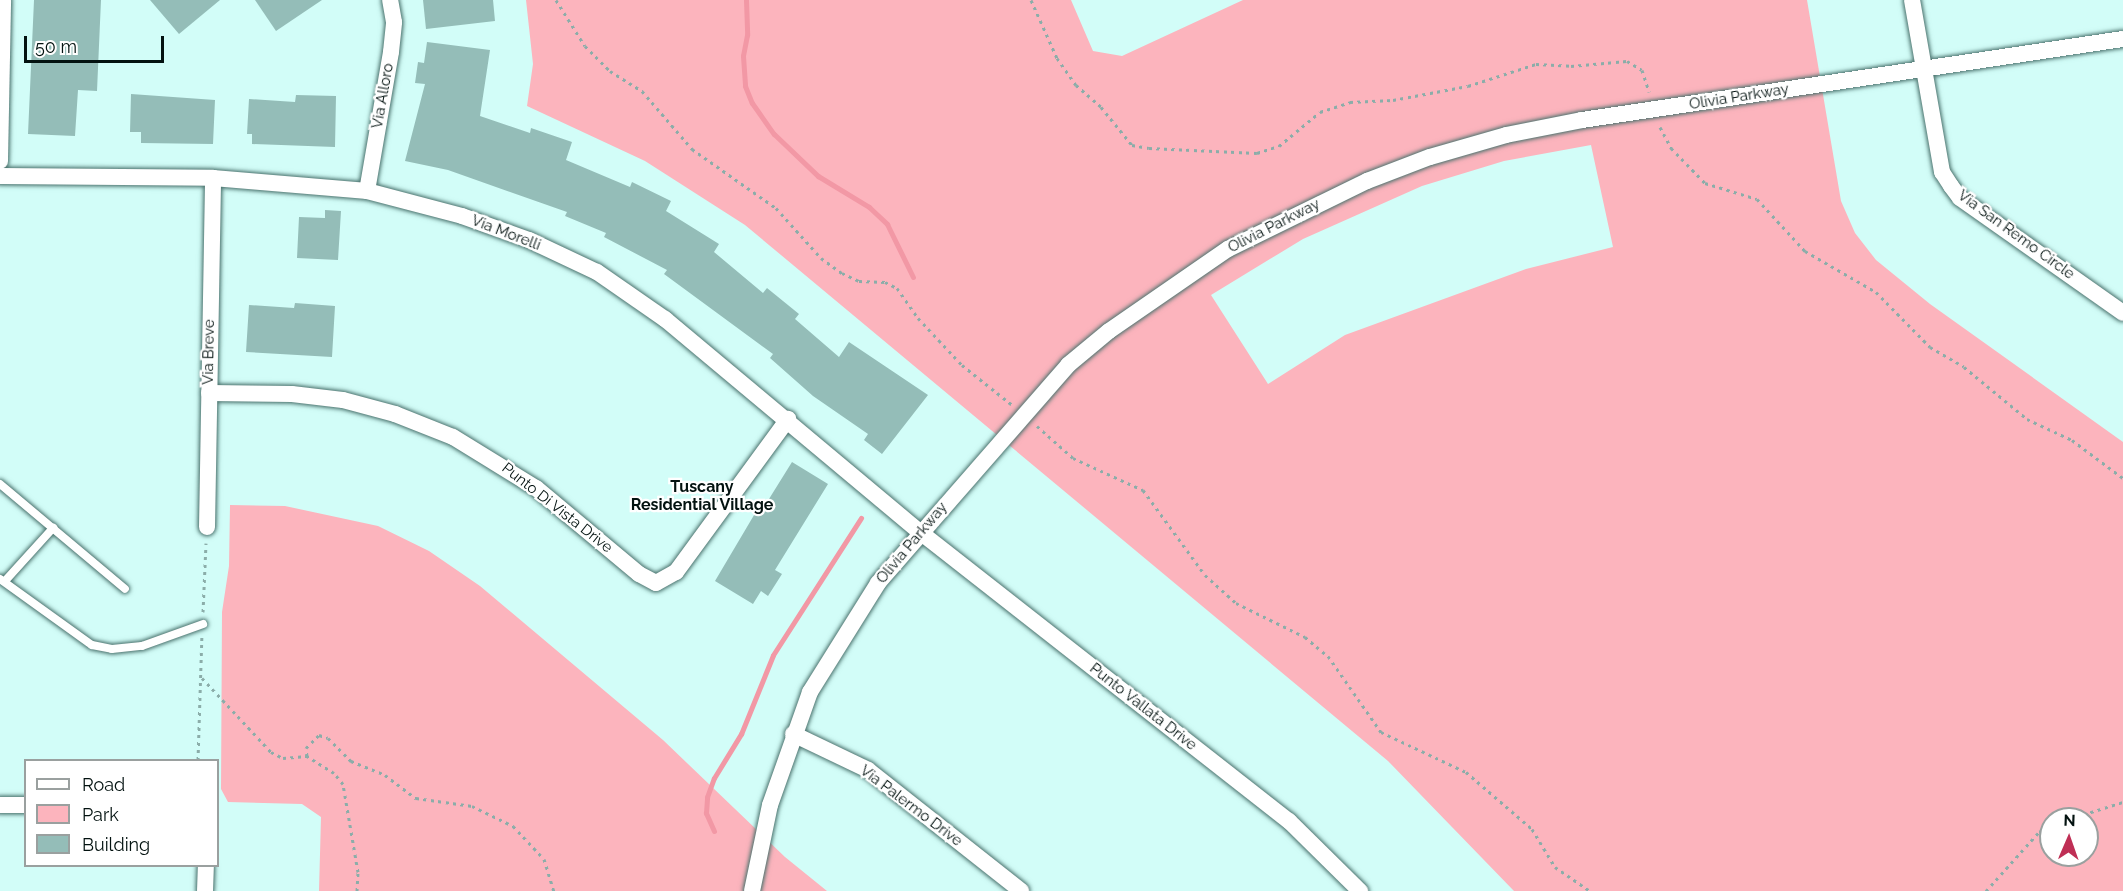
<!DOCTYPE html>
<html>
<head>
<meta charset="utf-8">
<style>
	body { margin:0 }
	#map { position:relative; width:2123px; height:891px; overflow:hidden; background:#d2fdf8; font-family:Raleway,sans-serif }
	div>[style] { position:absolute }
	.green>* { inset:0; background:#fcb4bd }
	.stream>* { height:5px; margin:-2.5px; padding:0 2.5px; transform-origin:2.5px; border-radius:2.5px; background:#f298a5 }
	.building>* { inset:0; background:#94bdb8 }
	.path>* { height:3px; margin-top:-1.5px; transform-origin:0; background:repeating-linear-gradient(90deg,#8bada9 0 3px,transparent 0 7.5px) }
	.roads { filter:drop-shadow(0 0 2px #4a726d) drop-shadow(0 0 2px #4a726d) }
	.lane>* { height:8px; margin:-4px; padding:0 4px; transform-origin:4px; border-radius:4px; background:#fff }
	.street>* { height:16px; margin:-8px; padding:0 8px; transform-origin:8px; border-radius:8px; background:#fff }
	span { translate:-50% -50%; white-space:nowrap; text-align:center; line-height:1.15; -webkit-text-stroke:4.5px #fff; paint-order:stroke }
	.street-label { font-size:15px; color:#031210 }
	.neighbourhood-label { font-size:16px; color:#031210; font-weight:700 }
	.legend { position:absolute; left:24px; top:759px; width:195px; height:108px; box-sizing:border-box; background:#fff; border:2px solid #9aa09f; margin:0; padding:8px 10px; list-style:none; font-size:18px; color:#031210 }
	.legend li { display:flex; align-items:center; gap:12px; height:30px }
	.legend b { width:30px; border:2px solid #9aa09f }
	.north { position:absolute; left:2039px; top:807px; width:60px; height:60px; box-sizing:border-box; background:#fff; border:2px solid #9aa09f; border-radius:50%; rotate:2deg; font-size:16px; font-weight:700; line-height:24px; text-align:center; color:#031210 }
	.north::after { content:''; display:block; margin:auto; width:21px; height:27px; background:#bf2f55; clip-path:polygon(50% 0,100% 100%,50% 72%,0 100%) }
	.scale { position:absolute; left:24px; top:36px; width:140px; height:27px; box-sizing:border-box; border:3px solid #031210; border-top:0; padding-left:8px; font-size:18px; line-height:21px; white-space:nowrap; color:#031210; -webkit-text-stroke:4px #fff; paint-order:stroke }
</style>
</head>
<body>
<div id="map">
	<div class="green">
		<div style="clip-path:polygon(evenodd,526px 0,1071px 0,1093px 51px,1122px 56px,1243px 0,1807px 0,1841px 201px,1855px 233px,1876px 260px,1930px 304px,2123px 442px,2123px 891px,1514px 891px,1388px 761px,745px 225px,645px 161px,527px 106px,533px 64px,526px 0,1591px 145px,1613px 247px,1526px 269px,1345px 335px,1268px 384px,1211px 295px,1303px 239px,1422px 186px,1504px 161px,1591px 145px,526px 0,2051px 819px,2087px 819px,2087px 855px,2051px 855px,2051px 819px)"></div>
		<div style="clip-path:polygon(230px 505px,285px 506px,378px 526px,429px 551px,480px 586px,663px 740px,785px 857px,827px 891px,319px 891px,321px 817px,302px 804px,228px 802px,221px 789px,222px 612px,229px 566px)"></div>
	</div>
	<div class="stream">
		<div style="left:746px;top:0;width:35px;rotate:88deg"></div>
		<div style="left:747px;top:35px;width:21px;rotate:101deg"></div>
		<div style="left:743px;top:56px;width:30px;rotate:86deg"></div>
		<div style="left:745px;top:86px;width:18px;rotate:68deg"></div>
		<div style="left:752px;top:103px;width:38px;rotate:55deg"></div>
		<div style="left:774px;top:134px;width:61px;rotate:43.7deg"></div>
		<div style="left:818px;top:176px;width:60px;rotate:31.3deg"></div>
		<div style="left:869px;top:207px;width:25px;rotate:43deg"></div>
		<div style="left:887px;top:224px;width:59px;rotate:63.9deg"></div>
		<div style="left:714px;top:831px;width:20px;rotate:-114deg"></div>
		<div style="left:706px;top:813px;width:16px;rotate:-86deg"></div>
		<div style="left:707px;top:797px;width:20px;rotate:-70deg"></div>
		<div style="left:714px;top:778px;width:52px;rotate:-58.5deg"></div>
		<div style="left:741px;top:734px;width:85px;rotate:-67.9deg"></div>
		<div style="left:773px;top:655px;width:163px;rotate:-57.3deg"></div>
	</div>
	<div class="building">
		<div style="clip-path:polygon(34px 0,101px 0,97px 91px,78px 90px,75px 136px,28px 134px)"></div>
		<div style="clip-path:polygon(150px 0,220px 0,179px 34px)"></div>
		<div style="clip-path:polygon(255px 0,322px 0,276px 31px)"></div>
		<div style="clip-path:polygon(423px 0,493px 0,495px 21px,426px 29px)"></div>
		<div style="clip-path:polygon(427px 42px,490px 50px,480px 116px,530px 133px,531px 128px,572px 142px,566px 160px,630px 187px,632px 182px,671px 201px,666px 211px,719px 244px,714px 252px,763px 293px,767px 288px,799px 314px,795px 319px,839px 357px,849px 342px,928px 395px,882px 454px,864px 440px,868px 434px,813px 396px,770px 358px,773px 354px,664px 274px,667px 270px,604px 237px,606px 233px,565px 216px,567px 212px,448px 170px,405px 161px,425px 84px,415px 83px,418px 62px,424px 63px)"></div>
		<div style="clip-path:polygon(131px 94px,215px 100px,213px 144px,141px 143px,141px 132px,130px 132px)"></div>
		<div style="clip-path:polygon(296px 95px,336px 96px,335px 147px,252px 144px,252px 134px,247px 134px,249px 99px,295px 102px)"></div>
		<div style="clip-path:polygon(325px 210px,341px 211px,338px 260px,297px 258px,299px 217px,325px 218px)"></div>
		<div style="clip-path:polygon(295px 303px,335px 306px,332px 357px,246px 352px,249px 305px,294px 308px)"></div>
		<div style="clip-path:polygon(792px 462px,828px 484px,775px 570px,782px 574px,768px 596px,761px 591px,753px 604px,715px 581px,760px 505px,764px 507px)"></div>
	</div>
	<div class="path">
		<div style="left:556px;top:0;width:54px;rotate:57.8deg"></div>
		<div style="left:585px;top:46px;width:35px;rotate:45deg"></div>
		<div style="left:610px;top:71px;width:38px;rotate:32deg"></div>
		<div style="left:642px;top:91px;width:77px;rotate:49.2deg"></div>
		<div style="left:692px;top:149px;width:103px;rotate:35.1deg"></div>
		<div style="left:776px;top:208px;width:67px;rotate:48deg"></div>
		<div style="left:821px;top:258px;width:26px;rotate:36deg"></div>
		<div style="left:842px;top:273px;width:19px;rotate:25deg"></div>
		<div style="left:859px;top:281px;width:26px;rotate:2deg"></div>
		<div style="left:885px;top:282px;width:13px;rotate:27deg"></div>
		<div style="left:897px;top:288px;width:37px;rotate:55deg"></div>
		<div style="left:918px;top:318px;width:64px;rotate:46.9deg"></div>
		<div style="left:962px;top:365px;width:63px;rotate:38.5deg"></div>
		<div style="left:1031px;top:0;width:64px;rotate:65.9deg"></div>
		<div style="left:1057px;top:58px;width:33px;rotate:55deg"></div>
		<div style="left:1076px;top:85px;width:33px;rotate:41deg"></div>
		<div style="left:1101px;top:107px;width:49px;rotate:50.8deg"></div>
		<div style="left:1132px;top:145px;width:17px;rotate:10deg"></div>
		<div style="left:1149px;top:148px;width:108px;rotate:2.7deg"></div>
		<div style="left:1257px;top:153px;width:23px;rotate:-18deg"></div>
		<div style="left:1279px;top:146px;width:53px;rotate:-39.7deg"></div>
		<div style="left:1320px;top:112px;width:32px;rotate:-18deg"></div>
		<div style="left:1350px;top:102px;width:43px;rotate:-2.7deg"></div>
		<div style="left:1393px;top:100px;width:76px;rotate:-10.6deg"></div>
		<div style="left:1468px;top:86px;width:71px;rotate:-17.9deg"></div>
		<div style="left:1536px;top:64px;width:35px;rotate:3deg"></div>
		<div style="left:1571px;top:66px;width:56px;rotate:-5.1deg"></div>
		<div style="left:1627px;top:61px;width:17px;rotate:31deg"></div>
		<div style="left:1642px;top:70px;width:23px;rotate:72deg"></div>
		<div style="left:1660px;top:127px;width:24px;rotate:62deg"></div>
		<div style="left:1671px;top:148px;width:49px;rotate:45.8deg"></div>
		<div style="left:1705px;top:183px;width:54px;rotate:17.1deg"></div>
		<div style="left:1757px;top:199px;width:71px;rotate:47.3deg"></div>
		<div style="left:1805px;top:251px;width:82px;rotate:30deg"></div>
		<div style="left:1876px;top:292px;width:77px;rotate:45.5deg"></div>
		<div style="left:1930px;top:347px;width:39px;rotate:30deg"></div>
		<div style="left:1964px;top:367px;width:82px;rotate:39.5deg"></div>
		<div style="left:2027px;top:419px;width:50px;rotate:25deg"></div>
		<div style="left:2072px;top:440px;width:64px;rotate:36.7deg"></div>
		<div style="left:1037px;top:426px;width:48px;rotate:41.6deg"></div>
		<div style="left:1073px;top:458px;width:77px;rotate:24.6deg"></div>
		<div style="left:1143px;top:490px;width:105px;rotate:53.9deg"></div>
		<div style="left:1205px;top:575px;width:42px;rotate:42.1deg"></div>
		<div style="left:1236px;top:603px;width:77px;rotate:26.2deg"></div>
		<div style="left:1305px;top:637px;width:30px;rotate:40deg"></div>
		<div style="left:1328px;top:656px;width:93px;rotate:55.1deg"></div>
		<div style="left:1381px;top:732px;width:94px;rotate:25.2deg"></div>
		<div style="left:1466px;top:772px;width:87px;rotate:40.8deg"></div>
		<div style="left:1532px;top:829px;width:44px;rotate:58.8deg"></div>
		<div style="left:1555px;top:867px;width:42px;rotate:34.4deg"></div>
		<div style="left:203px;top:612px;width:69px;rotate:-87.5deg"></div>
		<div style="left:202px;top:678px;width:101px;rotate:47deg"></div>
		<div style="left:271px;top:752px;width:13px;rotate:27deg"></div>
		<div style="left:283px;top:758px;width:24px;rotate:-5deg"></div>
		<div style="left:198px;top:760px;width:124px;rotate:-88.2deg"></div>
		<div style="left:2069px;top:819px;width:57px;rotate:-17.5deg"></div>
		<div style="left:357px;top:891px;width:19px;rotate:-87deg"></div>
		<div style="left:358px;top:872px;width:89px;rotate:-99.7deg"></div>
		<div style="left:343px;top:784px;width:14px;rotate:-129deg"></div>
		<div style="left:334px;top:773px;width:32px;rotate:-148deg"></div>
		<div style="left:307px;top:756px;width:8px;rotate:-97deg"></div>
		<div style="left:306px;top:748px;width:18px;rotate:-45deg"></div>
		<div style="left:319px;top:735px;width:9px;rotate:18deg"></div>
		<div style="left:328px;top:738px;width:33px;rotate:45deg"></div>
		<div style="left:351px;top:761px;width:37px;rotate:22deg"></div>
		<div style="left:385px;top:775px;width:39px;rotate:37deg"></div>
		<div style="left:416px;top:798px;width:57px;rotate:8.1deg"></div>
		<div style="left:472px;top:806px;width:46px;rotate:26deg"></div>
		<div style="left:513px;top:826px;width:45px;rotate:46.8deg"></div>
		<div style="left:544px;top:859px;width:34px;rotate:73deg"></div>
		<div style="left:1986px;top:891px;width:79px;rotate:-48.1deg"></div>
		<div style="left:2039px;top:832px;width:13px;rotate:-23deg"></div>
	</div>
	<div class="roads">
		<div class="lane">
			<div style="left:0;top:484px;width:163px;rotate:40deg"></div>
			<div style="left:0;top:579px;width:113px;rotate:35.7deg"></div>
			<div style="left:92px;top:645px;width:20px;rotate:11deg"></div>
			<div style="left:112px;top:649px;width:30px;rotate:-6deg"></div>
			<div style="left:142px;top:646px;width:65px;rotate:-19.8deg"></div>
			<div style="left:5px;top:581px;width:72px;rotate:-47.8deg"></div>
		</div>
		<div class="street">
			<div style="left:1912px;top:0;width:175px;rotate:80.1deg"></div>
			<div style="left:1942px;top:172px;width:17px;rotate:57deg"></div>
			<div style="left:1951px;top:186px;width:15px;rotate:53deg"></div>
			<div style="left:1960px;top:198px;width:199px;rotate:35.2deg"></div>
			<div style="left:0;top:161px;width:161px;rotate:-88.9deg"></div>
			<div style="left:0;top:176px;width:213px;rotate:0.5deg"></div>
			<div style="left:213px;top:178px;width:155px;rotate:4.8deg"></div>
			<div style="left:367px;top:191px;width:98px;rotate:14.7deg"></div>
			<div style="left:462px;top:216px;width:71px;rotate:19.7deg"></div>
			<div style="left:529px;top:240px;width:75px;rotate:25.2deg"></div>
			<div style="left:597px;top:272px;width:83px;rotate:34.7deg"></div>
			<div style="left:665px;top:319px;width:332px;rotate:39.9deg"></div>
			<div style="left:920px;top:532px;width:469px;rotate:38.1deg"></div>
			<div style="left:1289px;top:821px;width:100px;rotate:44.6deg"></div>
			<div style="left:367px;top:191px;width:141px;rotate:-80.2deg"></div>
			<div style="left:391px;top:52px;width:30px;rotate:-84deg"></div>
			<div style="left:394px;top:22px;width:22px;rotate:-100deg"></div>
			<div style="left:209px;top:393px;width:83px;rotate:0.7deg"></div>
			<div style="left:292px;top:394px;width:51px;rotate:6.7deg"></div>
			<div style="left:343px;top:400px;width:54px;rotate:15.1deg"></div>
			<div style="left:395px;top:414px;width:62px;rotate:21.6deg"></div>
			<div style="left:453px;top:437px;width:97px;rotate:31.6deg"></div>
			<div style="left:536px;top:488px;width:134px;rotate:39.9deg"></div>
			<div style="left:639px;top:574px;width:19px;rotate:28deg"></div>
			<div style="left:656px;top:583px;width:23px;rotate:-29deg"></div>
			<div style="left:676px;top:572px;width:190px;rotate:-53.8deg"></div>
			<div style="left:207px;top:527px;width:349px;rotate:-89deg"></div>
			<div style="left:793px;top:734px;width:83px;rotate:25.6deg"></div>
			<div style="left:868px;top:770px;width:195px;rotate:38.3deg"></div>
			<div style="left:0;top:805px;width:26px"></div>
			<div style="left:205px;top:891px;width:25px;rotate:-88deg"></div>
			<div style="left:752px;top:891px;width:88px;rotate:-78.2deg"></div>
			<div style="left:770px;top:805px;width:120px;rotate:-70.5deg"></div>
			<div style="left:810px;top:692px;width:128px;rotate:-58deg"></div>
			<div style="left:878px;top:583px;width:289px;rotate:-48.9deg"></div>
			<div style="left:1068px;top:365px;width:53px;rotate:-39.7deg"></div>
			<div style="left:1109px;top:331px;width:145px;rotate:-34.6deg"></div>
			<div style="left:1228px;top:249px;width:155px;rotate:-26.1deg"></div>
			<div style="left:1367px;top:181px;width:67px;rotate:-20.9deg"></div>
			<div style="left:1430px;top:157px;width:79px;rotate:-16.1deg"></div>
			<div style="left:1506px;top:135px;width:77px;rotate:-11.2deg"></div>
			<div style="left:1582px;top:120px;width:547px;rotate:-8.52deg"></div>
		</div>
	</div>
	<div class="street-label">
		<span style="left:383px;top:96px;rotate:-80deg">Via Alloro</span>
		<span style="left:1739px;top:97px;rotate:-9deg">Olivia Parkway</span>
		<span style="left:1274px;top:226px;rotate:-27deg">Olivia Parkway</span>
		<span style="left:506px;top:233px;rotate:21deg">Via Morelli</span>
		<span style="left:2016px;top:235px;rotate:36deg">Via San Remo Circle</span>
		<span style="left:209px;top:352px;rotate:-89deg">Via Breve</span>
		<span style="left:557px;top:508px;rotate:38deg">Punto Di Vista Drive</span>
		<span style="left:912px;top:543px;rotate:-50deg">Olivia Parkway</span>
		<span style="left:1143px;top:707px;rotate:38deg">Punto Vallata Drive</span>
		<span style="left:911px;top:806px;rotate:37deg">Via Palermo Drive</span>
	</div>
	<div class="neighbourhood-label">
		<span style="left:702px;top:496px">Tuscany<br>Residential Village</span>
	</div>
	<ul class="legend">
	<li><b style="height:8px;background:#fff"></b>Road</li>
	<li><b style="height:16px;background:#fcb4bd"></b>Park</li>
	<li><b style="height:16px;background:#94bdb8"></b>Building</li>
	</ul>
	<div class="north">N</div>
	<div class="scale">50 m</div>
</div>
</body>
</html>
